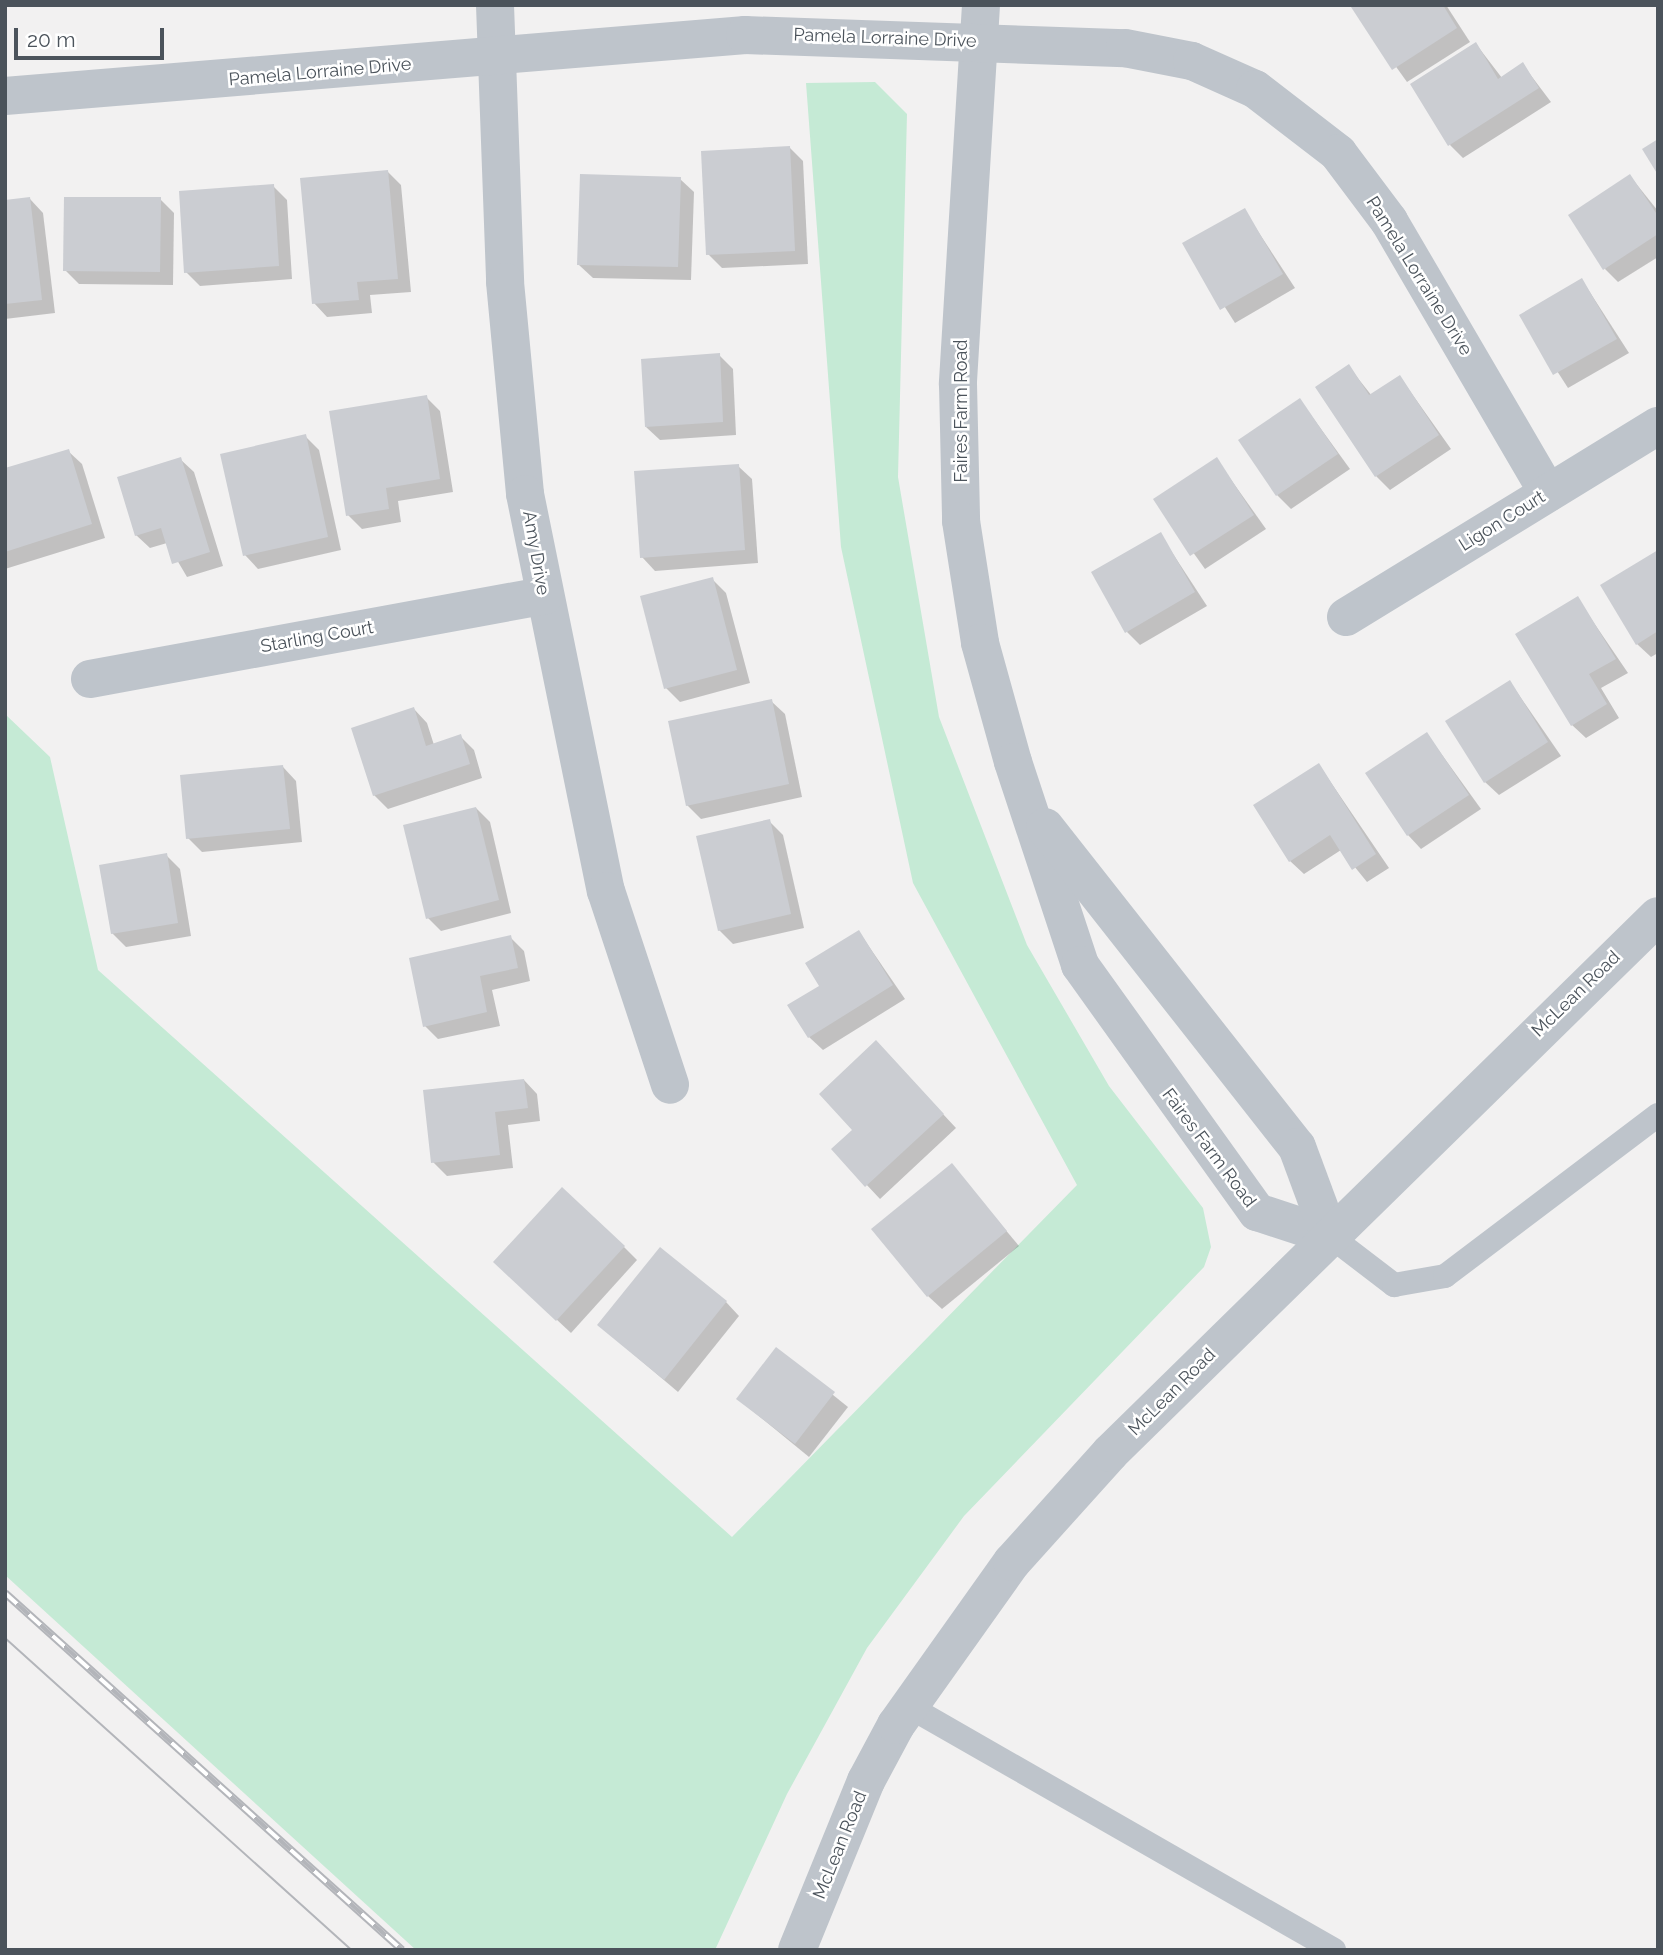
<!DOCTYPE html>
<html>
<head>
<meta charset="utf-8">
<style>
	body { margin:0 }
	#map { position:relative; width:1663px; height:1955px; overflow:hidden; background:#f2f1f1; font-family:Raleway,sans-serif }
	div>[style] { position:absolute }
	.green>* { inset:0; background:#c5ead5 }
	.shadow>* { inset:0; background:#0003 }
	.building>* { inset:0; background:#cbcdd2 }
	.service>* { height:24px; margin:-12px; padding:0 12px; transform-origin:12px; border-radius:12px; background:#bec4cb }
	.minor>* { height:38px; margin:-19px; padding:0 19px; transform-origin:19px; border-radius:19px; background:#bec4cb }
	.tertiary>* { height:38px; margin:-19px; padding:0 19px; transform-origin:19px; border-radius:19px; background:#bec4cb }
	.tram>* { height:2px; margin:-1px; padding:0 1px; transform-origin:1px; border-radius:1px; background:#b3b5ba }
	.rail>* { height:8px; margin-top:-4px; transform-origin:0; background:repeating-linear-gradient(90deg,#fff 0 16px,#b3b5ba 0 32px); box-sizing:border-box; border-block:2px solid #b3b5ba }
	span { translate:-50% -50%; white-space:nowrap; text-align:center; line-height:1.15; -webkit-text-stroke:5px #fff; paint-order:stroke }
	.street-label { font-size:18px; color:#4b535b }
	.frame { position:absolute; inset:0; border:7px solid #4b535b; pointer-events:none }
	.scale { position:absolute; left:14px; top:28px; width:150px; height:32px; box-sizing:border-box; border:4px solid #4b535b; border-top:0; padding-left:9px; font-size:21px; line-height:24px; white-space:nowrap; color:#4b535b; -webkit-text-stroke:5px #fff; paint-order:stroke }
</style>
</head>
<body>
<div id="map">
	<div class="green">
		<div style="clip-path:polygon(875px 82px,907px 114px,898px 477px,939px 717px,1027px 945px,1109px 1086px,1203px 1208px,1211px 1247px,1204px 1267px,964px 1516px,867px 1648px,787px 1794px,715px 1950px,416px 1950px,5px 1575px,5px 714px,50px 757px,98px 970px,732px 1537px,1077px 1185px,913px 883px,841px 547px,806px 83px)"></div>
	</div>
	<div class="shadow">
		<div style="clip-path:polygon(1446px 5px,1470px 42px,1407px 82px,1353px 7px)"></div>
		<div style="clip-path:polygon(1476px 44px,1502px 78px,1523px 65px,1551px 102px,1463px 158px,1450px 145px)"></div>
		<div style="clip-path:polygon(790px 148px,803px 161px,808px 264px,722px 268px,708px 254px)"></div>
		<div style="clip-path:polygon(387px 171px,401px 185px,411px 292px,370px 295px,372px 313px,327px 317px,314px 303px)"></div>
		<div style="clip-path:polygon(1630px 176px,1658px 211px,1658px 257px,1618px 282px,1605px 269px)"></div>
		<div style="clip-path:polygon(680px 179px,694px 192px,691px 280px,593px 278px,579px 265px)"></div>
		<div style="clip-path:polygon(273px 186px,287px 200px,292px 279px,200px 286px,186px 272px)"></div>
		<div style="clip-path:polygon(30px 199px,43px 213px,55px 313px,5px 319px,5px 202px)"></div>
		<div style="clip-path:polygon(160px 199px,174px 213px,173px 285px,79px 284px,65px 270px)"></div>
		<div style="clip-path:polygon(1244px 210px,1295px 288px,1235px 323px,1185px 244px)"></div>
		<div style="clip-path:polygon(1582px 280px,1629px 353px,1568px 388px,1521px 315px)"></div>
		<div style="clip-path:polygon(719px 355px,733px 369px,736px 435px,660px 440px,646px 427px)"></div>
		<div style="clip-path:polygon(1349px 367px,1372px 396px,1400px 377px,1451px 449px,1390px 490px,1376px 476px)"></div>
		<div style="clip-path:polygon(426px 397px,440px 411px,453px 492px,398px 501px,401px 522px,362px 529px,348px 515px)"></div>
		<div style="clip-path:polygon(1300px 400px,1350px 469px,1291px 509px,1277px 495px)"></div>
		<div style="clip-path:polygon(305px 436px,319px 450px,341px 550px,258px 569px,245px 555px)"></div>
		<div style="clip-path:polygon(68px 451px,82px 464px,105px 538px,5px 569px,5px 470px)"></div>
		<div style="clip-path:polygon(180px 459px,194px 472px,223px 566px,187px 577px,167px 543px,150px 548px,136px 535px)"></div>
		<div style="clip-path:polygon(1217px 460px,1266px 529px,1205px 569px,1155px 499px)"></div>
		<div style="clip-path:polygon(738px 466px,752px 479px,758px 563px,655px 571px,642px 557px)"></div>
		<div style="clip-path:polygon(1160px 534px,1207px 606px,1140px 645px,1127px 632px)"></div>
		<div style="clip-path:polygon(1658px 552px,1658px 653px,1651px 657px,1637px 644px)"></div>
		<div style="clip-path:polygon(712px 579px,726px 593px,750px 683px,680px 702px,666px 688px)"></div>
		<div style="clip-path:polygon(1577px 598px,1628px 673px,1601px 688px,1619px 718px,1586px 738px,1572px 725px)"></div>
		<div style="clip-path:polygon(1510px 682px,1561px 756px,1499px 795px,1485px 782px)"></div>
		<div style="clip-path:polygon(771px 701px,785px 714px,802px 797px,701px 819px,687px 805px)"></div>
		<div style="clip-path:polygon(414px 709px,427px 723px,434px 745px,460px 736px,474px 750px,482px 778px,388px 809px,374px 795px)"></div>
		<div style="clip-path:polygon(1427px 734px,1481px 809px,1421px 849px,1408px 835px)"></div>
		<div style="clip-path:polygon(1319px 765px,1389px 868px,1367px 882px,1341px 850px,1304px 874px,1290px 861px)"></div>
		<div style="clip-path:polygon(283px 767px,296px 781px,302px 842px,202px 852px,188px 838px)"></div>
		<div style="clip-path:polygon(476px 808px,490px 822px,511px 913px,441px 931px,428px 918px)"></div>
		<div style="clip-path:polygon(769px 821px,783px 835px,804px 928px,733px 944px,719px 930px)"></div>
		<div style="clip-path:polygon(166px 855px,180px 869px,191px 936px,126px 947px,112px 933px)"></div>
		<div style="clip-path:polygon(859px 932px,905px 999px,823px 1050px,809px 1037px)"></div>
		<div style="clip-path:polygon(510px 937px,524px 951px,530px 981px,492px 990px,500px 1026px,438px 1039px,425px 1026px)"></div>
		<div style="clip-path:polygon(889px 1056px,956px 1128px,880px 1199px,833px 1149px,854px 1130px)"></div>
		<div style="clip-path:polygon(524px 1080px,537px 1094px,540px 1121px,508px 1125px,513px 1168px,447px 1176px,433px 1162px)"></div>
		<div style="clip-path:polygon(952px 1166px,1019px 1246px,942px 1309px,928px 1296px)"></div>
		<div style="clip-path:polygon(624px 1247px,637px 1260px,571px 1333px,509px 1275px)"></div>
		<div style="clip-path:polygon(726px 1302px,739px 1316px,678px 1392px,599px 1325px)"></div>
		<div style="clip-path:polygon(777px 1350px,848px 1407px,809px 1457px,738px 1399px)"></div>
	</div>
	<div class="building">
		<div style="clip-path:polygon(1443px 5px,1457px 28px,1392px 70px,1351px 7px)"></div>
		<div style="clip-path:polygon(1476px 42px,1498px 79px,1523px 62px,1539px 88px,1448px 146px,1410px 84px)"></div>
		<div style="clip-path:polygon(1658px 139px,1658px 175px,1642px 149px)"></div>
		<div style="clip-path:polygon(790px 146px,795px 251px,706px 255px,701px 151px)"></div>
		<div style="clip-path:polygon(388px 170px,398px 279px,357px 282px,359px 300px,312px 304px,300px 178px)"></div>
		<div style="clip-path:polygon(580px 174px,681px 177px,678px 267px,577px 265px)"></div>
		<div style="clip-path:polygon(1630px 174px,1658px 216px,1658px 234px,1603px 270px,1568px 215px)"></div>
		<div style="clip-path:polygon(274px 184px,279px 266px,184px 273px,179px 191px)"></div>
		<div style="clip-path:polygon(30px 197px,42px 300px,5px 304px,5px 200px)"></div>
		<div style="clip-path:polygon(64px 197px,161px 197px,160px 272px,63px 271px)"></div>
		<div style="clip-path:polygon(1245px 208px,1283px 274px,1220px 310px,1182px 243px)"></div>
		<div style="clip-path:polygon(1582px 278px,1617px 339px,1553px 375px,1519px 315px)"></div>
		<div style="clip-path:polygon(720px 353px,723px 422px,645px 427px,641px 359px)"></div>
		<div style="clip-path:polygon(1349px 364px,1369px 395px,1400px 375px,1439px 435px,1375px 477px,1315px 387px)"></div>
		<div style="clip-path:polygon(427px 395px,440px 479px,386px 488px,389px 509px,346px 516px,329px 411px)"></div>
		<div style="clip-path:polygon(1300px 398px,1338px 454px,1276px 496px,1238px 440px)"></div>
		<div style="clip-path:polygon(306px 434px,328px 537px,243px 556px,220px 454px)"></div>
		<div style="clip-path:polygon(69px 449px,92px 524px,5px 552px,5px 468px)"></div>
		<div style="clip-path:polygon(181px 457px,210px 552px,172px 564px,161px 528px,135px 536px,117px 477px)"></div>
		<div style="clip-path:polygon(1217px 457px,1254px 515px,1190px 556px,1153px 499px)"></div>
		<div style="clip-path:polygon(739px 464px,745px 550px,640px 558px,634px 471px)"></div>
		<div style="clip-path:polygon(1161px 532px,1195px 592px,1125px 633px,1091px 572px)"></div>
		<div style="clip-path:polygon(1658px 550px,1658px 631px,1636px 645px,1600px 585px)"></div>
		<div style="clip-path:polygon(713px 577px,737px 670px,664px 689px,640px 596px)"></div>
		<div style="clip-path:polygon(1578px 596px,1616px 659px,1589px 674px,1607px 704px,1571px 726px,1515px 634px)"></div>
		<div style="clip-path:polygon(1510px 680px,1548px 742px,1484px 783px,1445px 721px)"></div>
		<div style="clip-path:polygon(772px 699px,789px 784px,686px 806px,668px 721px)"></div>
		<div style="clip-path:polygon(414px 707px,426px 746px,461px 734px,470px 764px,373px 796px,351px 728px)"></div>
		<div style="clip-path:polygon(1427px 732px,1469px 795px,1407px 836px,1365px 773px)"></div>
		<div style="clip-path:polygon(1319px 763px,1376px 854px,1352px 870px,1330px 835px,1289px 862px,1253px 805px)"></div>
		<div style="clip-path:polygon(283px 765px,290px 829px,186px 839px,180px 775px)"></div>
		<div style="clip-path:polygon(476px 807px,499px 900px,426px 919px,403px 825px)"></div>
		<div style="clip-path:polygon(770px 819px,791px 914px,718px 931px,696px 836px)"></div>
		<div style="clip-path:polygon(167px 853px,178px 923px,111px 934px,99px 865px)"></div>
		<div style="clip-path:polygon(859px 930px,893px 985px,808px 1038px,787px 1005px,819px 986px,805px 963px)"></div>
		<div style="clip-path:polygon(511px 935px,518px 968px,480px 976px,487px 1012px,423px 1027px,409px 958px)"></div>
		<div style="clip-path:polygon(876px 1040px,944px 1114px,865px 1187px,831px 1149px,852px 1130px,819px 1094px)"></div>
		<div style="clip-path:polygon(524px 1079px,528px 1108px,495px 1112px,500px 1155px,431px 1163px,423px 1090px)"></div>
		<div style="clip-path:polygon(952px 1163px,1007px 1231px,927px 1297px,871px 1229px)"></div>
		<div style="clip-path:polygon(562px 1187px,625px 1246px,556px 1321px,493px 1262px)"></div>
		<div style="clip-path:polygon(660px 1247px,727px 1301px,664px 1380px,597px 1325px)"></div>
		<div style="clip-path:polygon(776px 1347px,835px 1392px,795px 1444px,736px 1399px)"></div>
	</div>
	<div class="service">
		<div style="left:1330px;top:1236px;width:81px;rotate:37.4deg"></div>
		<div style="left:1394px;top:1285px;width:52px;rotate:-10deg"></div>
		<div style="left:1445px;top:1276px;width:267px;rotate:-37.1deg"></div>
		<div style="left:908px;top:1706px;width:491px;rotate:29.8deg"></div>
	</div>
	<div class="minor">
		<div style="left:495px;top:5px;width:277px;rotate:87.9deg"></div>
		<div style="left:505px;top:282px;width:213px;rotate:84.6deg"></div>
		<div style="left:525px;top:494px;width:405px;rotate:78.5deg"></div>
		<div style="left:606px;top:891px;width:204px;rotate:71.7deg"></div>
		<div style="left:981px;top:5px;width:380px;rotate:93.5deg"></div>
		<div style="left:958px;top:384px;width:137px;rotate:88.7deg"></div>
		<div style="left:961px;top:521px;width:123px;rotate:81.1deg"></div>
		<div style="left:980px;top:643px;width:123px;rotate:74.5deg"></div>
		<div style="left:1013px;top:762px;width:214px;rotate:71.7deg"></div>
		<div style="left:1080px;top:965px;width:304px;rotate:54.4deg"></div>
		<div style="left:1257px;top:1212px;width:77px;rotate:18.2deg"></div>
		<div style="left:5px;top:96px;width:743px;rotate:-4.71deg"></div>
		<div style="left:745px;top:35px;width:380px;rotate:2deg"></div>
		<div style="left:1125px;top:48px;width:68px;rotate:11deg"></div>
		<div style="left:1192px;top:61px;width:69px;rotate:24deg"></div>
		<div style="left:1255px;top:89px;width:105px;rotate:37.6deg"></div>
		<div style="left:1338px;top:153px;width:85px;rotate:53.1deg"></div>
		<div style="left:1389px;top:221px;width:315px;rotate:59.7deg"></div>
		<div style="left:1346px;top:617px;width:366px;rotate:-31.5deg"></div>
		<div style="left:90px;top:679px;width:462px;rotate:-10.4deg"></div>
		<div style="left:1045px;top:827px;width:407px;rotate:51.8deg"></div>
		<div style="left:1297px;top:1147px;width:95px;rotate:69.7deg"></div>
	</div>
	<div class="tertiary">
		<div style="left:797px;top:1950px;width:183px;rotate:-67.8deg"></div>
		<div style="left:866px;top:1781px;width:64px;rotate:-61.8deg"></div>
		<div style="left:896px;top:1725px;width:200px;rotate:-54.6deg"></div>
		<div style="left:1012px;top:1562px;width:147px;rotate:-48deg"></div>
		<div style="left:1110px;top:1453px;width:767px;rotate:-44.42deg"></div>
	</div>
	<div class="tram">
		<div style="left:5px;top:1638px;width:467px;rotate:42deg"></div>
	</div>
	<div class="rail">
		<div style="left:5px;top:1593px;width:534px;rotate:41.96deg"></div>
	</div>
	<div class="street-label">
		<span style="left:885px;top:38px;rotate:2deg">Pamela Lorraine Drive</span>
		<span style="left:320px;top:72px;rotate:-5deg">Pamela Lorraine Drive</span>
		<span style="left:1419px;top:276px;rotate:58deg">Pamela Lorraine Drive</span>
		<span style="left:961px;top:411px;rotate:-90deg">Faires Farm Road</span>
		<span style="left:1502px;top:521px;rotate:-32deg">Ligon Court</span>
		<span style="left:536px;top:553px;rotate:80deg">Amy Drive</span>
		<span style="left:317px;top:637px;rotate:-10deg">Starling Court</span>
		<span style="left:1576px;top:994px;rotate:-44deg">McLean Road</span>
		<span style="left:1209px;top:1148px;rotate:53deg">Faires Farm Road</span>
		<span style="left:1172px;top:1392px;rotate:-45deg">McLean Road</span>
		<span style="left:840px;top:1845px;rotate:-68deg">McLean Road</span>
	</div>
	<div class="frame"></div>
	<div class="scale">20 m</div>
</div>
</body>
</html>
